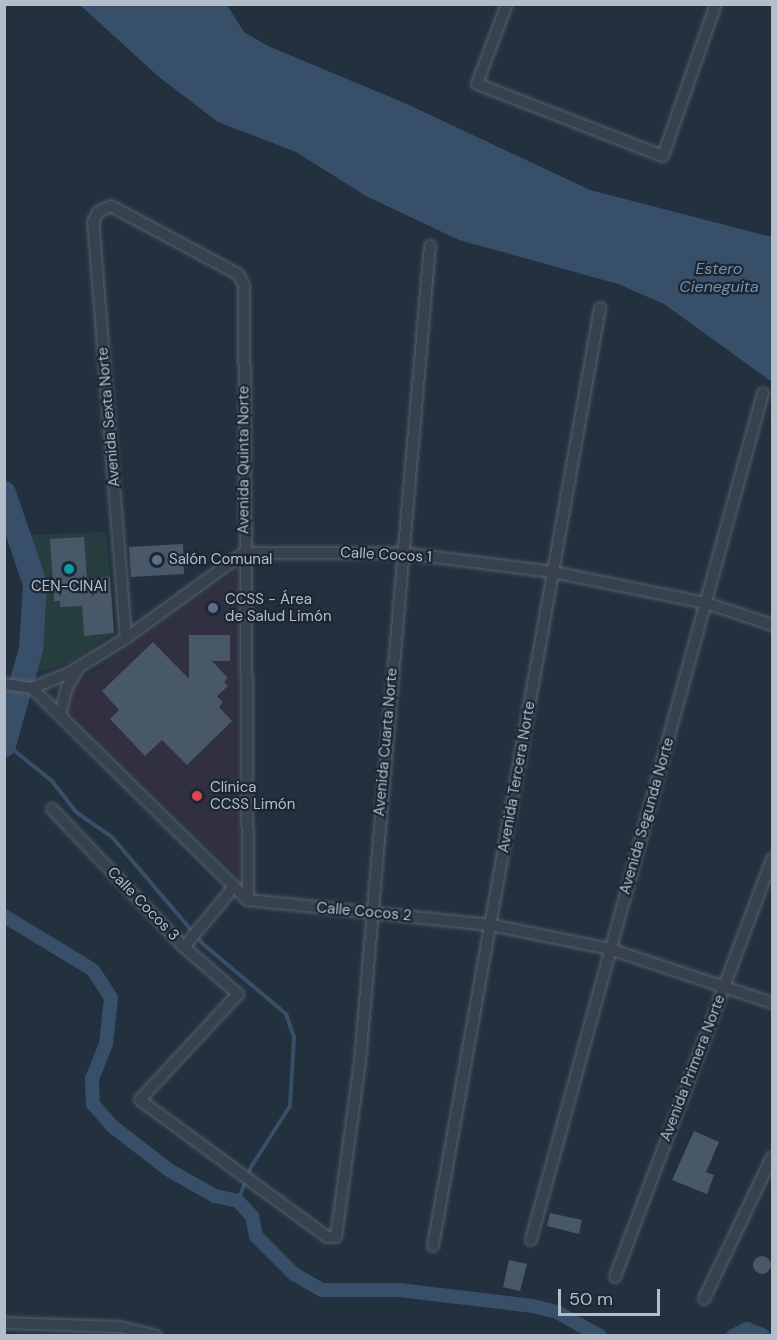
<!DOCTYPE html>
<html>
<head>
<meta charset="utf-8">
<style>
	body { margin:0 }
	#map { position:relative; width:777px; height:1340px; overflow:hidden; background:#23313f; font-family:"DM Sans",sans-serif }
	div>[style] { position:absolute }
	.medical>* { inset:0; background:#313040 }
	.green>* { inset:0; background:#263e40 }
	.water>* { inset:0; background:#384f69 }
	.stream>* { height:4px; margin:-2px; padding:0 2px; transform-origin:2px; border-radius:2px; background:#384f69 }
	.canal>* { height:14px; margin:-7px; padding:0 7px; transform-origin:7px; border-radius:7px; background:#384f69 }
	.river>* { height:24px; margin:-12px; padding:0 12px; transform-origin:12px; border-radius:12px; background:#384f69 }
	.building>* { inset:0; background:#495868 }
	.round { border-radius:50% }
	.roads { filter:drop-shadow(0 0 2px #56606d) drop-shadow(0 0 2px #56606d) }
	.minor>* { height:10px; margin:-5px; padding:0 5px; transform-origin:5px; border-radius:5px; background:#38424f }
	.dots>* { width:16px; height:16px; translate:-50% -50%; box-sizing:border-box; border:3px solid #1d2734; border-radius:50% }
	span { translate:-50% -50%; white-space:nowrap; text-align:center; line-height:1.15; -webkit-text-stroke:4.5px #1d2734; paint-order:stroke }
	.street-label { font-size:15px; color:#b4bdca }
	.poi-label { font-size:15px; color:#b4bdca }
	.left { translate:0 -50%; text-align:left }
	.water-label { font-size:16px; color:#7390ae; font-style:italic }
	.frame { position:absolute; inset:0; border:6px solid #b4bdca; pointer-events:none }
	.scale { position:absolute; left:558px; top:1289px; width:102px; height:27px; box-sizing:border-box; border:3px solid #b4bdca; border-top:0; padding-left:8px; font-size:18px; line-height:21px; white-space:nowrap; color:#b4bdca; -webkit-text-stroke:4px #1d2734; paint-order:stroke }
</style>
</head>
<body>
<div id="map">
	<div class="medical">
		<div style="clip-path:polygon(238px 569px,240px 879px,70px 713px,68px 699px,76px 684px)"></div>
	</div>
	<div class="green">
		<div style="clip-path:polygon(106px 532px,110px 577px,91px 579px,91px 590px,111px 590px,112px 602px,88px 604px,84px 537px,50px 540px,54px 601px,60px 601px,60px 607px,71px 607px,82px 598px,84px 635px,114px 633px,71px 662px,35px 673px,43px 581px,28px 535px)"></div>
	</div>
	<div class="water">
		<div style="clip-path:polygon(80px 5px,227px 5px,244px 32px,268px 46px,407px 104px,590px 190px,772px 237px,772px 382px,664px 304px,618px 284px,459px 240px,366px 196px,296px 152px,218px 122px,159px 77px)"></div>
	</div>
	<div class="stream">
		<div style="left:5px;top:743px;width:60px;rotate:39deg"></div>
		<div style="left:52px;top:781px;width:39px;rotate:52deg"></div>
		<div style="left:76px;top:812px;width:44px;rotate:34.8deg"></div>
		<div style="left:112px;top:837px;width:140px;rotate:49.6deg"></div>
		<div style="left:203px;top:944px;width:109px;rotate:40.1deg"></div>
		<div style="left:286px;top:1014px;width:24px;rotate:71deg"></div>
		<div style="left:294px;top:1037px;width:69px;rotate:93.3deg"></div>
		<div style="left:290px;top:1106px;width:72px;rotate:122.6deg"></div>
		<div style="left:251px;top:1167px;width:36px;rotate:111deg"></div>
	</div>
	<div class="canal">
		<div style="left:4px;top:916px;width:104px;rotate:31.2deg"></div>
		<div style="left:93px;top:970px;width:33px;rotate:57deg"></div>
		<div style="left:111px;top:998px;width:46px;rotate:96.2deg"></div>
		<div style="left:106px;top:1044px;width:37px;rotate:112deg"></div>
		<div style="left:92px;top:1078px;width:26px;rotate:88deg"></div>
		<div style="left:93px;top:1104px;width:29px;rotate:49deg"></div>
		<div style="left:112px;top:1126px;width:72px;rotate:37.7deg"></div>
		<div style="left:169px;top:1170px;width:53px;rotate:29.5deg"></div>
		<div style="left:215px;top:1196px;width:24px;rotate:12deg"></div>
		<div style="left:238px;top:1201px;width:21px;rotate:47deg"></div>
		<div style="left:252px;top:1216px;width:20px;rotate:79deg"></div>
		<div style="left:256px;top:1236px;width:54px;rotate:45deg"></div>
		<div style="left:294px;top:1274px;width:32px;rotate:30deg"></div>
		<div style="left:322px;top:1290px;width:77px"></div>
		<div style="left:399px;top:1290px;width:135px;rotate:6.8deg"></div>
		<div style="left:533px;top:1306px;width:25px;rotate:14deg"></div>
		<div style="left:557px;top:1312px;width:49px;rotate:29.2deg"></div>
		<div style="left:733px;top:1336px;width:16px;rotate:-27deg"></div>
		<div style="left:747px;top:1329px;width:18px;rotate:22deg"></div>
	</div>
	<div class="river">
		<div style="left:4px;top:493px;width:96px;rotate:71.2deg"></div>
		<div style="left:35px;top:584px;width:65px;rotate:93.5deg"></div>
		<div style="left:31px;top:649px;width:100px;rotate:105.7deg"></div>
	</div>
	<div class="building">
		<div style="clip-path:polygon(84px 537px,87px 579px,110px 577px,114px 633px,84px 636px,82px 606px,60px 607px,60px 601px,54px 601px,50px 539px)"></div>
		<div style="clip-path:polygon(183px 544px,184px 574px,131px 577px,129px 547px)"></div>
		<div style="clip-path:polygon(189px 635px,230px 635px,230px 661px,212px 661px,228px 678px,224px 682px,228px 686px,217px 696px,223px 702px,219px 707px,232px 721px,187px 765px,162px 740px,145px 756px,110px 719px,119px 710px,102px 691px,153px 642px,189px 679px)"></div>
		<div style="clip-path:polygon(694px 1131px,719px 1142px,706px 1172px,714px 1175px,707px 1194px,672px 1180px)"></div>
		<div style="clip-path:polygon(550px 1213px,582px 1220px,579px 1234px,547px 1226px)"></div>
		<div class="round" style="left:753px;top:1256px;width:18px;height:18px"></div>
		<div style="clip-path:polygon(509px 1260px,527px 1264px,520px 1291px,503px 1287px)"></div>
	</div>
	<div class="roads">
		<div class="minor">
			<div style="left:507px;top:4px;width:85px;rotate:110.6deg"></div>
			<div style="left:477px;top:84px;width:199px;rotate:21.2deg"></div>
			<div style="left:663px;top:156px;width:161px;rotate:-70.8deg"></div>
			<div style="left:126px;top:638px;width:417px;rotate:-94.5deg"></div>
			<div style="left:93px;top:222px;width:11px;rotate:-63deg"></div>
			<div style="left:98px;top:212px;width:14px;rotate:-25deg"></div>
			<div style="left:111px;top:206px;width:144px;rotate:28.2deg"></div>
			<div style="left:238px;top:274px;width:13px;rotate:61deg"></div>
			<div style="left:244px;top:285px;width:615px;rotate:89.63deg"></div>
			<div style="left:4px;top:684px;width:28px;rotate:8deg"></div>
			<div style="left:32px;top:688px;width:40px;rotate:-22deg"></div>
			<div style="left:69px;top:673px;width:67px;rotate:-31.6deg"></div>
			<div style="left:126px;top:638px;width:145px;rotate:-35.8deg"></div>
			<div style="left:244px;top:553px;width:158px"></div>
			<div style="left:402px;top:553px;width:152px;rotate:7.2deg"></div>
			<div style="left:553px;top:572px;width:156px;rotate:11.5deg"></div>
			<div style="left:706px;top:603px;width:70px;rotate:18.4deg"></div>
			<div style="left:32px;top:688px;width:303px;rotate:44.5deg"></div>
			<div style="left:248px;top:900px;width:244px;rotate:5.9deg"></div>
			<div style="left:491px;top:925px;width:121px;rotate:11.4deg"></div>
			<div style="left:610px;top:949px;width:171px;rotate:18.4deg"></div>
			<div style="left:60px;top:715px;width:29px;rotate:-76deg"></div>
			<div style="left:67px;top:687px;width:21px;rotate:-59deg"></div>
			<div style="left:52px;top:809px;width:191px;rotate:46.3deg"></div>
			<div style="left:184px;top:947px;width:72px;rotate:41deg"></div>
			<div style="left:238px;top:994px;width:144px;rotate:132.8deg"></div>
			<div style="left:140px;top:1100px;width:232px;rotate:36.2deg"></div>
			<div style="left:327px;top:1237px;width:9px"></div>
			<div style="left:336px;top:1237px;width:177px;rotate:-82.2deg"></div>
			<div style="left:360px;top:1062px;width:819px;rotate:-85.1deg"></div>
			<div style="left:184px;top:947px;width:77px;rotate:-50.3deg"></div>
			<div style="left:531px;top:1240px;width:878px;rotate:-74.68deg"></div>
			<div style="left:433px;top:1246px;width:953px;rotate:-79.9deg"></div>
			<div style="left:615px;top:1277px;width:447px;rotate:-69.4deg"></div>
			<div style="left:704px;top:1299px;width:157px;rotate:-64.4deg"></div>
			<div style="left:4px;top:1323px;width:116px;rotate:2deg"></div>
			<div style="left:120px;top:1327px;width:37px;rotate:14deg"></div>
		</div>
	</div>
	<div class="dots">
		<div style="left:157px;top:560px;background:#5c6f8a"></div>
		<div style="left:69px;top:569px;background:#0f9aa8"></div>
		<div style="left:213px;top:608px;background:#5c6f8a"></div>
		<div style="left:197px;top:796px;background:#e0444e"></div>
	</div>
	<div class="street-label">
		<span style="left:109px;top:417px;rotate:-95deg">Avenida Sexta Norte</span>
		<span style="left:244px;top:460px;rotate:-90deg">Avenida Quinta Norte</span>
		<span style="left:386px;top:555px;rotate:3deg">Calle Cocos 1</span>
		<span style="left:386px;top:742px;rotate:-85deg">Avenida Cuarta Norte</span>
		<span style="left:517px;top:777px;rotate:-80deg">Avenida Tercera Norte</span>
		<span style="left:647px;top:816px;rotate:-74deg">Avenida Segunda Norte</span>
		<span style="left:143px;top:904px;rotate:46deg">Calle Cocos 3</span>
		<span style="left:364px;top:912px;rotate:5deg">Calle Cocos 2</span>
		<span style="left:693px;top:1068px;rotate:-69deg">Avenida Primera Norte</span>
	</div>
	<div class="poi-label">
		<span class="left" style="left:169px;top:560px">Salón Comunal</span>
		<span style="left:69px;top:587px">CEN-CINAI</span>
		<span class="left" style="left:225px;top:608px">CCSS - Área<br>de Salud Limón</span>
		<span class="left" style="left:210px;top:796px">Clínica<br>CCSS Limón</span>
	</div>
	<div class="water-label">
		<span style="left:719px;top:278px">Estero<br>Cieneguita</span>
	</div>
	<div class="frame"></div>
	<div class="scale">50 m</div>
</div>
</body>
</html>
